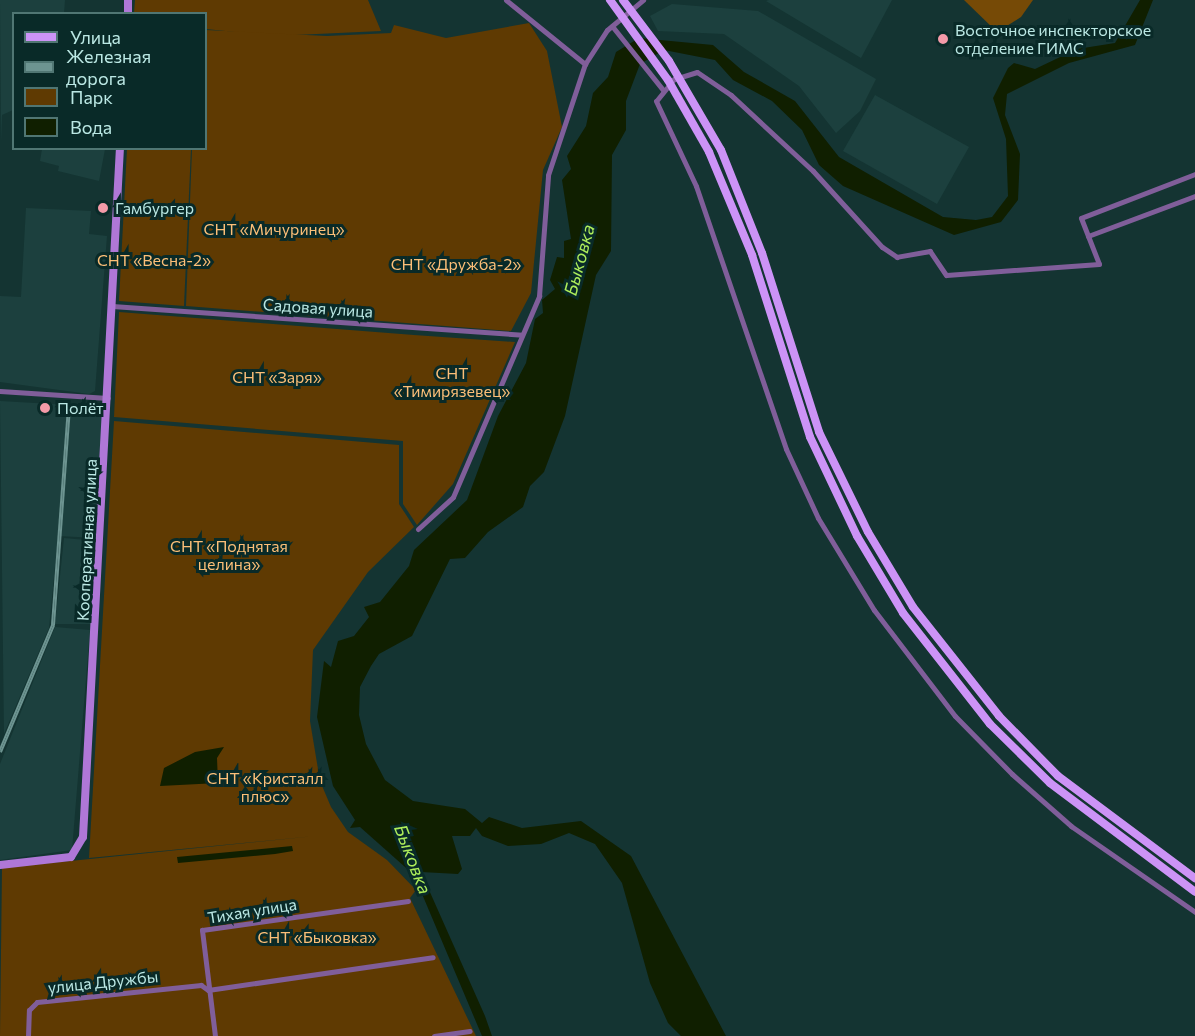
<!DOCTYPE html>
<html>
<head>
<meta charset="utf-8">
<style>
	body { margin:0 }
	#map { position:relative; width:1195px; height:1036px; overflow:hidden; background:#143432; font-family:Commissioner,sans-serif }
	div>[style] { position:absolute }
	.built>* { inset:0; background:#1c403e }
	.green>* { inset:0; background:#5f3a02 }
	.forest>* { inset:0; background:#764a06 }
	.water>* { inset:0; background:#101f00 }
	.street>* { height:5px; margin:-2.5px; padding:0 2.5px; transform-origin:2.5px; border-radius:2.5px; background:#805e9a }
	.secondary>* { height:8px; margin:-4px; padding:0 4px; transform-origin:4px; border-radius:4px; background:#af77d7 }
	.primary>* { height:8px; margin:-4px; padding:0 4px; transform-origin:4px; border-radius:4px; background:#cc93f6 }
	.rail>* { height:4px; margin-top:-2px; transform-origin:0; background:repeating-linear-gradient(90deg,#092a28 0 4.5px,#6d9491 0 9px); box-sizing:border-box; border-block:2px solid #6d9491 }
	.dots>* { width:16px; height:16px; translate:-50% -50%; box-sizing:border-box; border:3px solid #092a28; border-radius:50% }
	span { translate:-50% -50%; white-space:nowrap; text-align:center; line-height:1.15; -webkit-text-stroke:6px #092a28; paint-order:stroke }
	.poi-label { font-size:16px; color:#bbe8e4 }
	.left { translate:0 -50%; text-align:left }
	.park-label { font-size:16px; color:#fcbf78 }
	.street-label { font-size:16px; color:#bbe8e4 }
	.water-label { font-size:18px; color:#aeee5b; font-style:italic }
	.legend { position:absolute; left:12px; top:12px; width:195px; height:138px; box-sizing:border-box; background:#092a28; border:2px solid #507673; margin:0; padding:8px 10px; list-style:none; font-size:18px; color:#bbe8e4 }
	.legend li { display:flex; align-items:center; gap:12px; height:30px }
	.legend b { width:30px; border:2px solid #507673 }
</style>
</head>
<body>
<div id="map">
	<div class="built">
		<div style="clip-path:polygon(0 0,65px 0,64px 13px,14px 14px,13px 110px,2px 115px,1px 143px)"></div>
		<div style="clip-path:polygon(892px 0,861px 58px,766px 1px,769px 0)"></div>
		<div style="clip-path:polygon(672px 4px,758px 11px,876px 79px,860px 111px,836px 133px,799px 86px,724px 34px,658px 31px,650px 16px)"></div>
		<div style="clip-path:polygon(875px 95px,969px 147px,937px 204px,843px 151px)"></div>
		<div style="clip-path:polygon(42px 149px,105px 149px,99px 181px,58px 171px,59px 166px,40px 161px)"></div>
		<div style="clip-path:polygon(26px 208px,91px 211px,89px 234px,107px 236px,95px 391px,89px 394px,0 382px,0 296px,21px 297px)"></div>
		<div style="clip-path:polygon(0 401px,104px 407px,97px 538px,58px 536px,49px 628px,4px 734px)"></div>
		<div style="clip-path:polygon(64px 538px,97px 541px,90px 624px,55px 624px)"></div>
		<div style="clip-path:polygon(55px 627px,90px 630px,72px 850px,0 860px,0 764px)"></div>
	</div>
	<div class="green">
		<div style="clip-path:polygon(135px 0,368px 0,381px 31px,274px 36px,206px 29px,206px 14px,134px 13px)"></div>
		<div style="clip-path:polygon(529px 23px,547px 51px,562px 127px,543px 170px,531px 293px,511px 331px,186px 306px,192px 149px,206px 148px,206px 30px,327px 36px,391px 33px,394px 25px,446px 38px)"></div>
		<div style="clip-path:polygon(127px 149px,191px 149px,184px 306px,119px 301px)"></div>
		<div style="clip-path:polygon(119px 312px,414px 335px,515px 342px,453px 484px,417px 525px,403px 504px,403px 441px,114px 417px)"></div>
		<div style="clip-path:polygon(114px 421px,399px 445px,399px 504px,414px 527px,368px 572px,313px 650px,310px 721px,320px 781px,331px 807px,348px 832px,387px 860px,416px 890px,410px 898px,476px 1036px,0 1036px,2px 868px,315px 836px,89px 858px)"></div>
	</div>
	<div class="forest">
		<div style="clip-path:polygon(964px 0,1033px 0,1021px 17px,997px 32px)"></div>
	</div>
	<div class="water">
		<div style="clip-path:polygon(1140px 0,1153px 0,1135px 45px,1069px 63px,1007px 94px,1005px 115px,1020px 154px,1018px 200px,1001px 222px,954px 235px,843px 186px,819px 165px,802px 130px,772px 101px,733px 80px,715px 60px,664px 50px,640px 64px,626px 101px,626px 130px,612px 155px,611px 251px,596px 275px,565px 416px,544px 472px,530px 486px,523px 507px,488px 532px,465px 558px,450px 559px,412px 636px,379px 654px,371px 666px,360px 687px,359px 715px,366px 744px,385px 780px,413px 801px,465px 809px,482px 823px,489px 817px,522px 828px,581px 821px,631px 856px,726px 1036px,681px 1036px,668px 1023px,650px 983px,622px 883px,595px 844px,569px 833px,541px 844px,508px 846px,482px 836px,476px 828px,470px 836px,452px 836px,462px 869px,458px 874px,421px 872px,485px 1016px,492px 1036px,482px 1036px,414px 875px,360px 827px,350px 828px,355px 820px,333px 786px,317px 717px,324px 661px,331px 667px,338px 641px,354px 636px,369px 617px,364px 607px,380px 602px,409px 566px,414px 550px,467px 500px,498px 416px,526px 363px,535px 319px,543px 313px,542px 300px,555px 289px,550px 280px,557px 257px,564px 258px,564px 241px,571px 239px,562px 180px,571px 169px,567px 156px,586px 126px,593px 93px,608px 77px,616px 52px,639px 38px,713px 45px,744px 72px,795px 101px,839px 157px,943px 217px,976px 220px,992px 217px,1008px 196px,1006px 139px,993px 98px,1008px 68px,1014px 63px,1035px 69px,1077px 49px,1115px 43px)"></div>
		<div style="clip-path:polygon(224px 747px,217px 758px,218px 783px,160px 786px,164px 768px,195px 752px)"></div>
		<div style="clip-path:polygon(292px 846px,293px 851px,275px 854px,178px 863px,177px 857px)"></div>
	</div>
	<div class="street">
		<div style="left:506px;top:0;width:102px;rotate:39deg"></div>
		<div style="left:612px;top:26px;width:82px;rotate:51.4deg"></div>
		<div style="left:1195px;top:174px;width:122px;rotate:158.9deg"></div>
		<div style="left:1081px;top:218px;width:49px;rotate:68.6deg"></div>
		<div style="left:1099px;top:264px;width:153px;rotate:175.9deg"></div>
		<div style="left:946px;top:275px;width:29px;rotate:-124deg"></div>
		<div style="left:930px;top:251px;width:34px;rotate:170deg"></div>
		<div style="left:897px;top:257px;width:18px;rotate:-146deg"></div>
		<div style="left:882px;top:247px;width:103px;rotate:-132.2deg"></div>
		<div style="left:813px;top:171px;width:112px;rotate:-137.2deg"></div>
		<div style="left:731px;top:95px;width:41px;rotate:-145.9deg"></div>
		<div style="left:697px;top:72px;width:24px;rotate:163deg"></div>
		<div style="left:674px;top:79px;width:28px;rotate:129deg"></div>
		<div style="left:656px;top:101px;width:94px;rotate:64.8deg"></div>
		<div style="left:696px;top:186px;width:278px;rotate:71.1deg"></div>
		<div style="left:786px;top:449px;width:76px;rotate:65.1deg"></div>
		<div style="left:818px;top:518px;width:108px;rotate:58.7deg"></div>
		<div style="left:874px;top:610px;width:133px;rotate:52.6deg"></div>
		<div style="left:955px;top:716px;width:81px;rotate:45.5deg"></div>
		<div style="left:1012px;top:774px;width:79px;rotate:41.4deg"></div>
		<div style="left:1071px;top:826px;width:151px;rotate:34.7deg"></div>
		<div style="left:1088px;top:236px;width:114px;rotate:-20.5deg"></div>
		<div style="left:112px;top:306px;width:411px;rotate:4deg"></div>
		<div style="left:0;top:391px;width:108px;rotate:3.7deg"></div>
		<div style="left:418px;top:529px;width:47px;rotate:-42.4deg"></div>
		<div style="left:453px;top:497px;width:219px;rotate:-66.8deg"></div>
		<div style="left:539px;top:296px;width:121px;rotate:-85.7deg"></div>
		<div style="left:548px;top:175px;width:117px;rotate:-71.6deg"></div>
		<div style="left:585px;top:64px;width:40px;rotate:-57.1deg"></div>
		<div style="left:607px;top:30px;width:47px;rotate:-39.8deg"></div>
		<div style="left:28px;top:1036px;width:26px;rotate:-88deg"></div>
		<div style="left:29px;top:1010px;width:11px;rotate:-45deg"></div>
		<div style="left:37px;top:1002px;width:165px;rotate:-5.9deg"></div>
		<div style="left:201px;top:985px;width:9px;rotate:36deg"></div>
		<div style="left:208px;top:990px;width:227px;rotate:-8.3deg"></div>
		<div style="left:215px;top:1036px;width:107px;rotate:-97deg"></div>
		<div style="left:202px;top:930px;width:208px;rotate:-8deg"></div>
		<div style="left:434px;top:1036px;width:36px;rotate:-8deg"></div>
	</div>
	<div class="secondary">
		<div style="left:128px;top:14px;width:14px;rotate:-90deg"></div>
		<div style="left:0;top:865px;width:71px;rotate:-6.4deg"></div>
		<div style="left:71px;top:857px;width:23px;rotate:-59deg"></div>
		<div style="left:83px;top:837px;width:690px;rotate:-86.93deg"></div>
	</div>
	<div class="primary">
		<div style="left:610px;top:0;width:99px;rotate:54.1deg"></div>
		<div style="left:668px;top:80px;width:83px;rotate:60.3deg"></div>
		<div style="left:709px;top:152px;width:112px;rotate:67.3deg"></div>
		<div style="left:752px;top:255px;width:191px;rotate:72.3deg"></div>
		<div style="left:810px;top:437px;width:110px;rotate:64.6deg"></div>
		<div style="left:857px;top:536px;width:90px;rotate:59.1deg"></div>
		<div style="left:903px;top:613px;width:141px;rotate:51.9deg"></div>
		<div style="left:990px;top:724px;width:84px;rotate:44.5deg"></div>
		<div style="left:1050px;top:783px;width:181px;rotate:36.9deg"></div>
		<div style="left:623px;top:0;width:76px;rotate:53deg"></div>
		<div style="left:669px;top:61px;width:103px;rotate:59.7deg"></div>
		<div style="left:721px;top:150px;width:111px;rotate:68.3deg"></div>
		<div style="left:762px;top:253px;width:188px;rotate:72.3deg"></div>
		<div style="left:819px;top:432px;width:111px;rotate:63.9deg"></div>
		<div style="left:868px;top:532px;width:87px;rotate:59deg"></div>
		<div style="left:913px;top:607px;width:139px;rotate:51.7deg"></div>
		<div style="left:999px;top:716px;width:84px;rotate:45.5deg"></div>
		<div style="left:1058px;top:776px;width:171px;rotate:36.7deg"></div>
	</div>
	<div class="rail">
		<div style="left:0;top:752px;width:138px;rotate:-67.3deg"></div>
		<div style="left:53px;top:625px;width:218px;rotate:-85.8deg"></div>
	</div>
	<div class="dots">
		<div style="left:943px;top:39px;background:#f39aa8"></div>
		<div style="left:103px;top:208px;background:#f39aa8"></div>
		<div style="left:45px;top:408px;background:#f39aa8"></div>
	</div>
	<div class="poi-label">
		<span class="left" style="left:955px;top:39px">Восточное инспекторское<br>отделение ГИМС</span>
		<span class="left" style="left:115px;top:208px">Гамбургер</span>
		<span class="left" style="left:57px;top:408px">Полёт</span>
	</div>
	<div class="park-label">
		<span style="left:274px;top:229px">СНТ «Мичуринец»</span>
		<span style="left:154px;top:260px">СНТ «Весна-2»</span>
		<span style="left:456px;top:264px">СНТ «Дружба-2»</span>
		<span style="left:452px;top:382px">СНТ<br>«Тимирязевец»</span>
		<span style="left:277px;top:377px">СНТ «Заря»</span>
		<span style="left:229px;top:555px">СНТ «Поднятая<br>целина»</span>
		<span style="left:265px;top:787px">СНТ «Кристалл<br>плюс»</span>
		<span style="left:317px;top:937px">СНТ «Быковка»</span>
	</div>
	<div class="street-label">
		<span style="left:318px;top:308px;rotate:4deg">Садовая улица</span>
		<span style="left:87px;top:540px;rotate:-87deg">Кооперативная улица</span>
		<span style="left:252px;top:911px;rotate:-9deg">Тихая улица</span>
		<span style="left:103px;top:982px;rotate:-6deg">улица Дружбы</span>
	</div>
	<div class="water-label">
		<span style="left:579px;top:260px;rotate:-75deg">Быковка</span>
		<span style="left:413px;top:859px;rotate:69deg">Быковка</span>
	</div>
	<ul class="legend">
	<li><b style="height:8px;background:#cc93f6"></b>Улица</li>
	<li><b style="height:8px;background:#6d9491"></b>Железная дорога</li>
	<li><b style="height:16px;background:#5f3a02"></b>Парк</li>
	<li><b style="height:16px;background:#101f00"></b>Вода</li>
	</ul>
</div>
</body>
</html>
